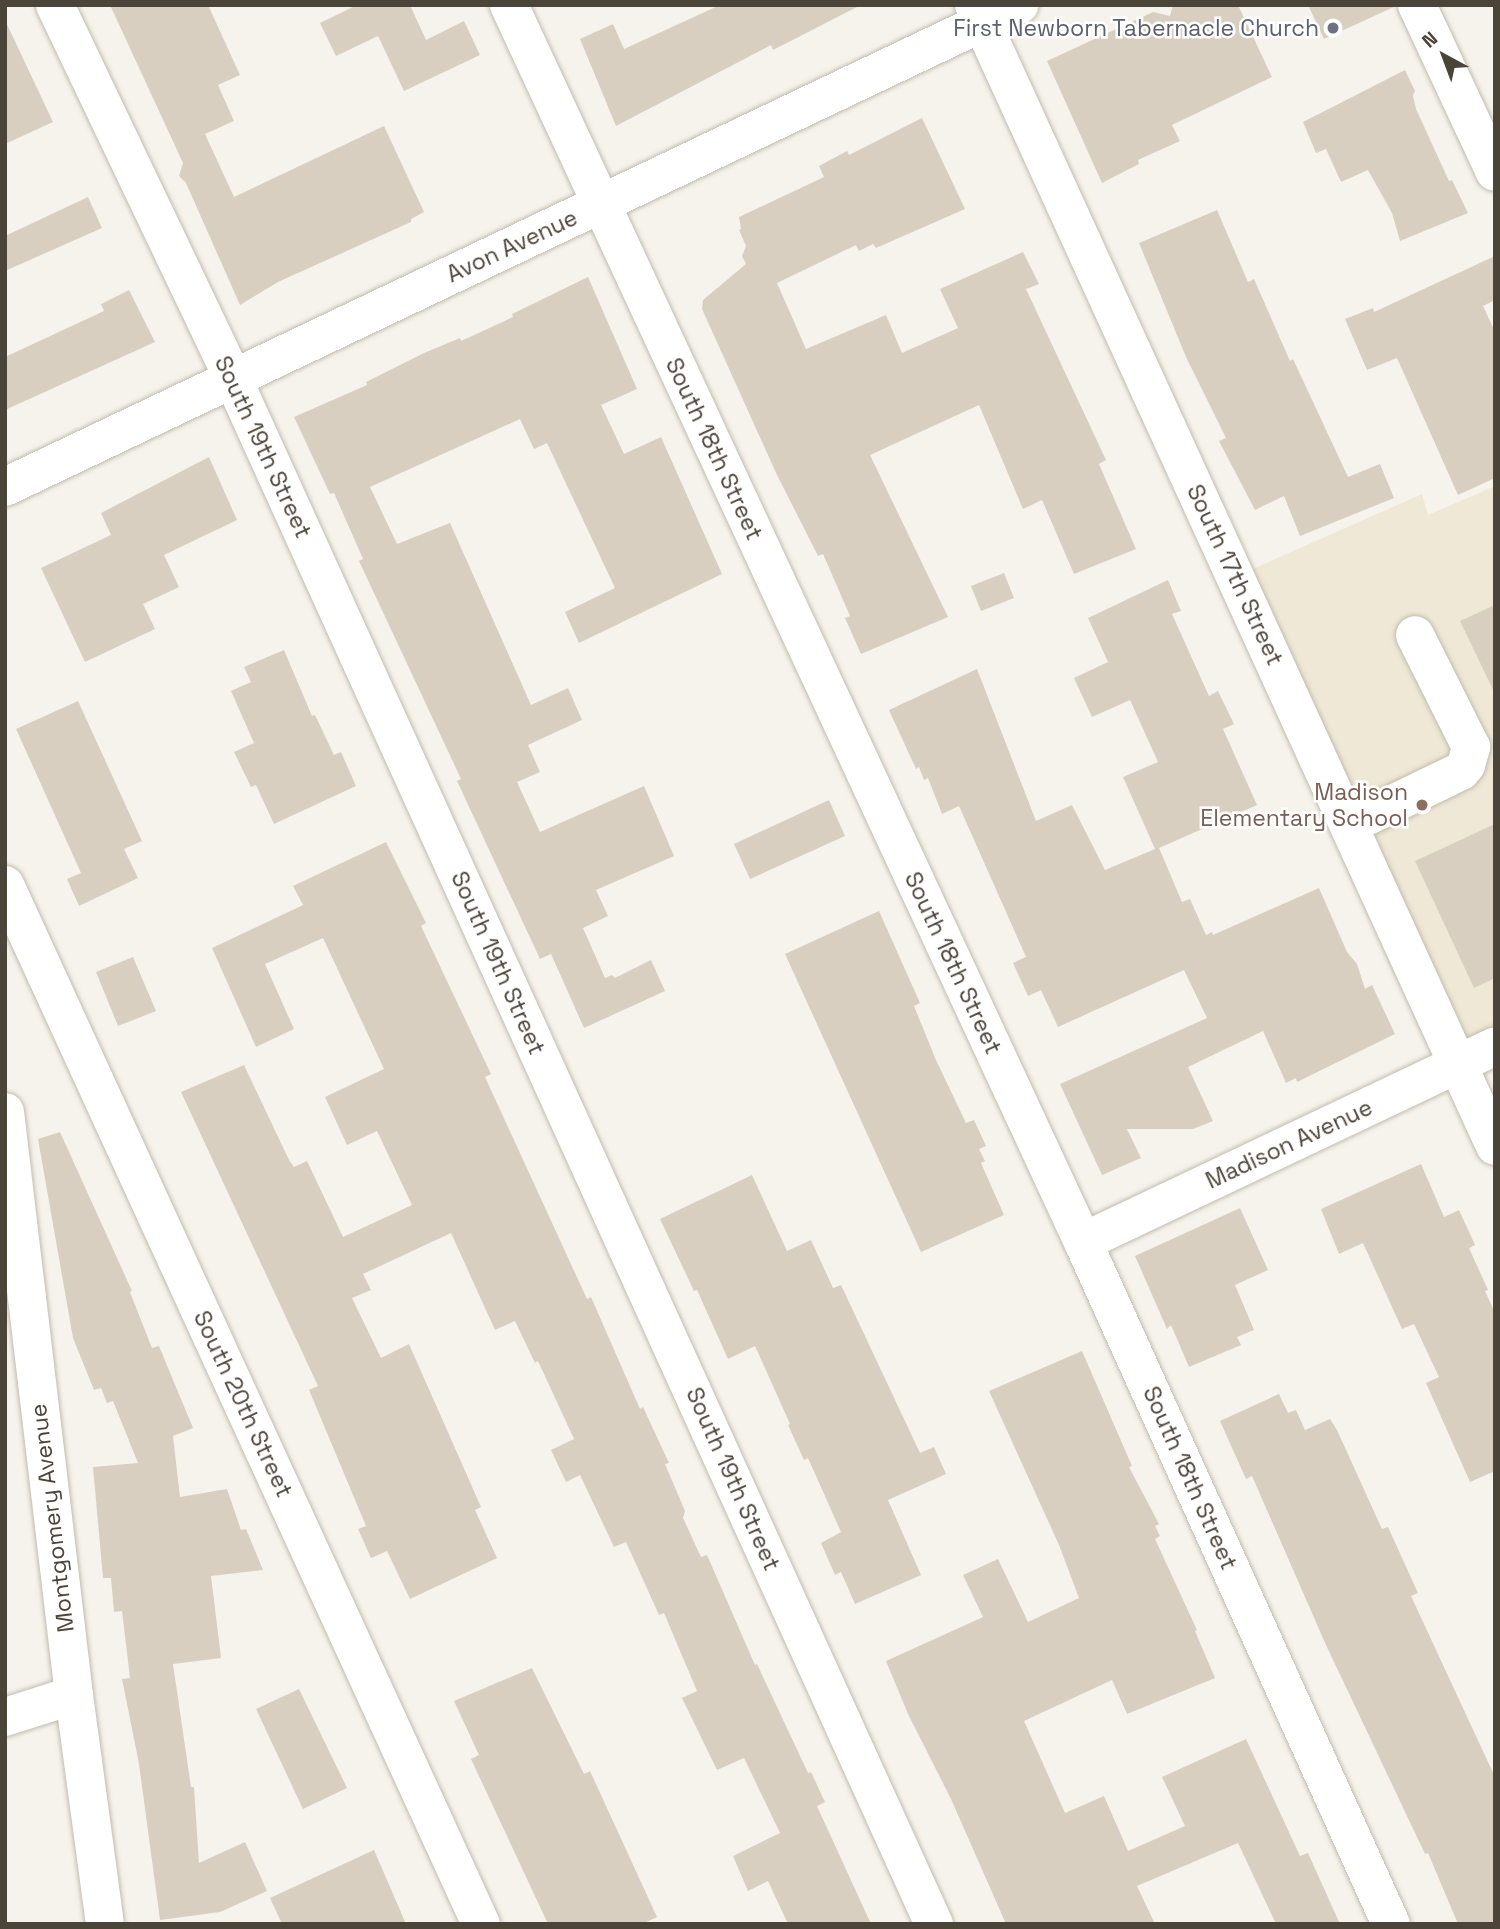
<!DOCTYPE html>
<html>
<head>
<meta charset="utf-8">
<style>
	body { margin:0 }
	#map { position:relative; width:1500px; height:1929px; overflow:hidden; background:#f6f3ec; font-family:"Space Grotesk",sans-serif }
	div>[style] { position:absolute }
	.education>* { inset:0; background:#efe8d6 }
	.building>* { inset:0; background:#d8cfc1 }
	.roads { filter:drop-shadow(0 0 2px #c2bbae) drop-shadow(0 0 2px #c2bbae) }
	.minor>* { height:38px; margin:-19px; padding:0 19px; transform-origin:19px; border-radius:19px; background:#fff }
	.dots>* { width:19px; height:19px; translate:-50% -50%; box-sizing:border-box; border:4px solid #fff; border-radius:50% }
	span { translate:-50% -50%; white-space:nowrap; text-align:center; line-height:1.15; -webkit-text-stroke:5px #fff; paint-order:stroke }
	.worship-label { font-size:23px; color:#5b616d }
	.right { translate:-100% -50%; text-align:right }
	.street-label { font-size:23px; color:#4b4439 }
	.education-label { font-size:23px; color:#785e54 }
	.frame { position:absolute; inset:0; border:7px solid #4b4439; pointer-events:none }
	.north { position:absolute; left:1409px; top:21px; width:70px; height:70px; -webkit-text-stroke:5px #fff; paint-order:stroke; rotate:319deg; font-size:19px; font-weight:700; line-height:28px; text-align:center; color:#4b4439 }
	.north::after { content:''; display:block; margin:auto; width:24px; height:32px; background:#4b4439; clip-path:polygon(50% 0,100% 100%,50% 72%,0 100%) }
</style>
</head>
<body>
<div id="map">
	<div class="education">
		<div style="clip-path:polygon(1495px 486px,1495px 1038px,1460px 1054px,1246px 572px,1422px 494px,1428px 515px)"></div>
	</div>
	<div class="building">
		<div style="clip-path:polygon(110px 5px,208px 5px,240px 75px,218px 85px,234px 121px,205px 134px,234px 197px,384px 126px,424px 212px,411px 219px,411px 222px,278px 282px,240px 305px,186px 183px,179px 176px,183px 163px)"></div>
		<div style="clip-path:polygon(357px 5px,410px 5px,426px 40px,464px 21px,480px 55px,404px 91px,378px 36px,336px 56px,320px 23px)"></div>
		<div style="clip-path:polygon(720px 5px,861px 5px,773px 50px,771px 45px,616px 126px,580px 39px,613px 24px,624px 49px)"></div>
		<div style="clip-path:polygon(1173px 5px,1238px 5px,1272px 77px,1172px 125px,1180px 141px,1138px 160px,1139px 164px,1102px 183px,1047px 61px,1153px 12px,1170px 16px)"></div>
		<div style="clip-path:polygon(1308px 5px,1396px 5px,1396px 6px,1324px 39px)"></div>
		<div style="clip-path:polygon(5px 20px,53px 122px,5px 144px)"></div>
		<div style="clip-path:polygon(1405px 70px,1415px 91px,1413px 96px,1416px 109px,1449px 181px,1452px 180px,1468px 213px,1400px 241px,1392px 213px,1368px 170px,1341px 182px,1326px 149px,1316px 153px,1303px 122px)"></div>
		<div style="clip-path:polygon(922px 118px,965px 209px,876px 248px,873px 244px,859px 251px,856px 245px,777px 283px,806px 349px,886px 315px,902px 353px,958px 328px,940px 289px,1023px 252px,1039px 284px,1026px 289px,1106px 460px,1099px 464px,1136px 549px,1074px 574px,1042px 500px,1023px 509px,979px 405px,870px 455px,948px 617px,861px 654px,845px 618px,850px 616px,823px 554px,818px 556px,777px 475px,702px 309px,703px 300px,746px 264px,742px 256px,746px 246px,739px 230px,741px 229px,739px 217px,824px 177px,819px 166px,847px 151px,849px 155px)"></div>
		<div style="clip-path:polygon(88px 197px,102px 228px,5px 271px,5px 236px)"></div>
		<div style="clip-path:polygon(1217px 210px,1248px 282px,1254px 279px,1290px 361px,1293px 359px,1348px 477px,1380px 464px,1394px 498px,1300px 536px,1284px 496px,1255px 510px,1219px 441px,1226px 438px,1186px 357px,1139px 243px)"></div>
		<div style="clip-path:polygon(1495px 256px,1495px 300px,1483px 306px,1495px 332px,1495px 478px,1458px 495px,1397px 358px,1367px 370px,1345px 319px,1373px 308px,1374px 312px)"></div>
		<div style="clip-path:polygon(588px 277px,637px 389px,601px 405px,624px 454px,661px 437px,722px 574px,579px 643px,565px 612px,615px 588px,547px 443px,534px 449px,520px 419px,370px 487px,397px 544px,450px 523px,531px 705px,568px 688px,582px 720px,528px 745px,540px 772px,517px 782px,540px 832px,644px 786px,674px 856px,596px 890px,608px 916px,583px 928px,605px 978px,612px 975px,615px 978px,651px 960px,665px 991px,584px 1028px,551px 954px,540px 959px,457px 781px,461px 779px,359px 561px,363px 559px,334px 493px,330px 494px,294px 417px,367px 385px,366px 382px,424px 353px,460px 338px,461px 341px,513px 317px,512px 314px)"></div>
		<div style="clip-path:polygon(129px 290px,155px 342px,5px 410px,5px 357px,104px 311px,101px 304px)"></div>
		<div style="clip-path:polygon(209px 457px,237px 520px,164px 555px,179px 587px,143px 604px,155px 629px,85px 662px,41px 568px,111px 535px,101px 513px)"></div>
		<div style="clip-path:polygon(1004px 573px,1014px 598px,981px 611px,971px 586px)"></div>
		<div style="clip-path:polygon(1168px 580px,1181px 611px,1172px 614px,1209px 696px,1218px 691px,1234px 724px,1223px 729px,1257px 805px,1159px 848px,1182px 902px,1190px 899px,1206px 935px,1212px 932px,1213px 935px,1319px 888px,1347px 952px,1357px 964px,1365px 989px,1372px 985px,1395px 1034px,1297px 1082px,1296px 1078px,1286px 1083px,1263px 1031px,1188px 1067px,1213px 1121px,1193px 1129px,1127px 1129px,1141px 1158px,1102px 1175px,1060px 1084px,1207px 1018px,1184px 970px,1058px 1027px,1041px 990px,1028px 996px,1013px 963px,1026px 957px,959px 806px,942px 814px,928px 778px,924px 780px,919px 767px,916px 769px,889px 710px,977px 669px,1036px 821px,1072px 805px,1105px 870px,1155px 849px,1123px 777px,1158px 762px,1130px 700px,1092px 717px,1074px 678px,1108px 662px,1088px 618px)"></div>
		<div style="clip-path:polygon(1495px 605px,1495px 694px,1460px 621px)"></div>
		<div style="clip-path:polygon(284px 650px,312px 716px,315px 715px,334px 755px,341px 752px,356px 786px,274px 824px,256px 785px,251px 787px,234px 752px,254px 743px,231px 691px,251px 682px,244px 667px)"></div>
		<div style="clip-path:polygon(78px 701px,142px 841px,124px 849px,138px 878px,79px 906px,67px 879px,81px 873px,16px 729px)"></div>
		<div style="clip-path:polygon(829px 800px,845px 836px,750px 879px,734px 844px)"></div>
		<div style="clip-path:polygon(1495px 824px,1495px 978px,1474px 988px,1415px 861px)"></div>
		<div style="clip-path:polygon(386px 842px,426px 923px,421px 926px,491px 1074px,485px 1077px,587px 1299px,591px 1297px,640px 1409px,643px 1407px,669px 1463px,665px 1464px,685px 1511px,683px 1518px,701px 1557px,707px 1555px,755px 1665px,757px 1664px,808px 1773px,811px 1772px,825px 1802px,817px 1806px,871px 1924px,788px 1924px,768px 1881px,748px 1891px,733px 1856px,780px 1833px,744px 1758px,717px 1770px,682px 1698px,697px 1691px,664px 1613px,659px 1615px,626px 1542px,614px 1547px,580px 1475px,566px 1482px,551px 1450px,574px 1439px,538px 1361px,535px 1363px,515px 1321px,495px 1330px,451px 1233px,363px 1274px,371px 1290px,352px 1298px,381px 1358px,409px 1344px,481px 1507px,475px 1510px,497px 1558px,410px 1599px,387px 1551px,371px 1558px,358px 1529px,366px 1526px,309px 1390px,318px 1386px,181px 1092px,244px 1065px,289px 1160px,294px 1167px,307px 1161px,343px 1237px,412px 1205px,377px 1131px,347px 1145px,325px 1097px,384px 1069px,323px 938px,265px 964px,294px 1029px,256px 1047px,212px 948px,303px 905px,293px 886px)"></div>
		<div style="clip-path:polygon(879px 911px,920px 1003px,914px 1006px,936px 1060px,966px 1123px,974px 1120px,986px 1146px,979px 1149px,985px 1161px,981px 1163px,1004px 1215px,921px 1252px,785px 954px)"></div>
		<div style="clip-path:polygon(133px 957px,156px 1011px,118px 1026px,96px 972px)"></div>
		<div style="clip-path:polygon(60px 1132px,132px 1291px,130px 1292px,152px 1348px,159px 1346px,193px 1428px,173px 1436px,180px 1497px,227px 1489px,241px 1530px,246px 1529px,263px 1570px,211px 1576px,221px 1658px,173px 1664px,191px 1787px,194px 1787px,199px 1863px,245px 1842px,267px 1891px,220px 1912px,160px 1920px,139px 1764px,122px 1679px,130px 1678px,122px 1611px,114px 1612px,111px 1578px,103px 1578px,93px 1467px,138px 1463px,113px 1401px,107px 1403px,101px 1388px,94px 1390px,73px 1338px,38px 1139px)"></div>
		<div style="clip-path:polygon(1421px 1164px,1444px 1217px,1459px 1210px,1475px 1245px,1469px 1248px,1488px 1290px,1485px 1291px,1495px 1313px,1495px 1471px,1470px 1482px,1426px 1383px,1439px 1377px,1414px 1324px,1402px 1329px,1363px 1243px,1339px 1254px,1321px 1209px)"></div>
		<div style="clip-path:polygon(752px 1175px,787px 1251px,811px 1240px,833px 1288px,841px 1285px,920px 1453px,934px 1447px,946px 1474px,888px 1500px,921px 1575px,855px 1604px,841px 1572px,835px 1575px,821px 1543px,841px 1532px,808px 1458px,804px 1460px,788px 1425px,790px 1424px,755px 1346px,728px 1359px,697px 1290px,694px 1291px,660px 1219px)"></div>
		<div style="clip-path:polygon(1240px 1208px,1268px 1270px,1235px 1285px,1254px 1330px,1237px 1337px,1241px 1345px,1189px 1367px,1171px 1325px,1167px 1329px,1135px 1256px)"></div>
		<div style="clip-path:polygon(1082px 1351px,1132px 1466px,1129px 1467px,1159px 1524px,1155px 1526px,1160px 1536px,1155px 1539px,1197px 1630px,1195px 1631px,1215px 1678px,1127px 1714px,1112px 1680px,1024px 1721px,1065px 1813px,1104px 1796px,1128px 1851px,1185px 1826px,1162px 1777px,1246px 1739px,1300px 1856px,1308px 1853px,1340px 1924px,1276px 1924px,1238px 1843px,1137px 1886px,1155px 1924px,1006px 1924px,951px 1799px,908px 1714px,886px 1661px,983px 1617px,963px 1575px,998px 1559px,1028px 1622px,1079px 1598px,1059px 1545px,989px 1391px)"></div>
		<div style="clip-path:polygon(1279px 1394px,1288px 1413px,1296px 1410px,1305px 1430px,1330px 1419px,1337px 1430px,1382px 1529px,1388px 1527px,1418px 1593px,1411px 1596px,1495px 1777px,1495px 1924px,1458px 1924px,1428px 1853px,1425px 1854px,1326px 1645px,1252px 1476px,1246px 1479px,1220px 1421px)"></div>
		<div style="clip-path:polygon(532px 1668px,584px 1774px,590px 1771px,657px 1917px,642px 1924px,548px 1924px,471px 1759px,479px 1755px,454px 1701px)"></div>
		<div style="clip-path:polygon(299px 1689px,347px 1788px,303px 1809px,256px 1709px)"></div>
		<div style="clip-path:polygon(374px 1850px,406px 1924px,282px 1924px,270px 1898px)"></div>
	</div>
	<div class="roads">
		<div class="minor">
			<div style="left:55px;top:5px;width:414px;rotate:64.5deg"></div>
			<div style="left:233px;top:379px;width:1697px;rotate:65.6deg"></div>
			<div style="left:509px;top:5px;width:1364px;rotate:65.11deg"></div>
			<div style="left:1083px;top:1242px;width:748px;rotate:65.7deg"></div>
			<div style="left:974px;top:5px;width:1254px;rotate:65.46deg"></div>
			<div style="left:1417px;top:5px;width:184px;rotate:65deg"></div>
			<div style="left:5px;top:487px;width:1123px;rotate:-25.42deg"></div>
			<div style="left:1349px;top:825px;width:124px;rotate:-25.7deg"></div>
			<div style="left:1461px;top:771px;width:8px;rotate:-50deg"></div>
			<div style="left:1466px;top:765px;width:19px;rotate:-74deg"></div>
			<div style="left:1471px;top:747px;width:125px;rotate:-116.6deg"></div>
			<div style="left:5px;top:885px;width:1143px;rotate:65.39deg"></div>
			<div style="left:5px;top:1112px;width:587px;rotate:83.25deg"></div>
			<div style="left:74px;top:1695px;width:231px;rotate:82.3deg"></div>
			<div style="left:1083px;top:1242px;width:456px;rotate:-25.4deg"></div>
			<div style="left:5px;top:1717px;width:72px;rotate:-17.7deg"></div>
		</div>
	</div>
	<div class="dots">
		<div style="left:1333px;top:28px;background:#6b7280"></div>
		<div style="left:1422px;top:805px;background:#8d6e63"></div>
	</div>
	<div class="worship-label">
		<span class="right" style="left:1319px;top:28px">First Newborn Tabernacle Church</span>
	</div>
	<div class="street-label">
		<span style="left:512px;top:246px;rotate:-25deg">Avon Avenue</span>
		<span style="left:263px;top:447px;rotate:65deg">South 19th Street</span>
		<span style="left:714px;top:449px;rotate:65deg">South 18th Street</span>
		<span style="left:1235px;top:575px;rotate:65deg">South 17th Street</span>
		<span style="left:498px;top:963px;rotate:66deg">South 19th Street</span>
		<span style="left:953px;top:963px;rotate:65deg">South 18th Street</span>
		<span style="left:1289px;top:1144px;rotate:-25deg">Madison Avenue</span>
		<span style="left:243px;top:1404px;rotate:65deg">South 20th Street</span>
		<span style="left:1190px;top:1478px;rotate:66deg">South 18th Street</span>
		<span style="left:733px;top:1479px;rotate:66deg">South 19th Street</span>
		<span style="left:52px;top:1518px;rotate:-97deg">Montgomery Avenue</span>
	</div>
	<div class="education-label">
		<span class="right" style="left:1408px;top:805px">Madison<br>Elementary School</span>
	</div>
	<div class="frame"></div>
	<div class="north">N</div>
</div>
</body>
</html>
